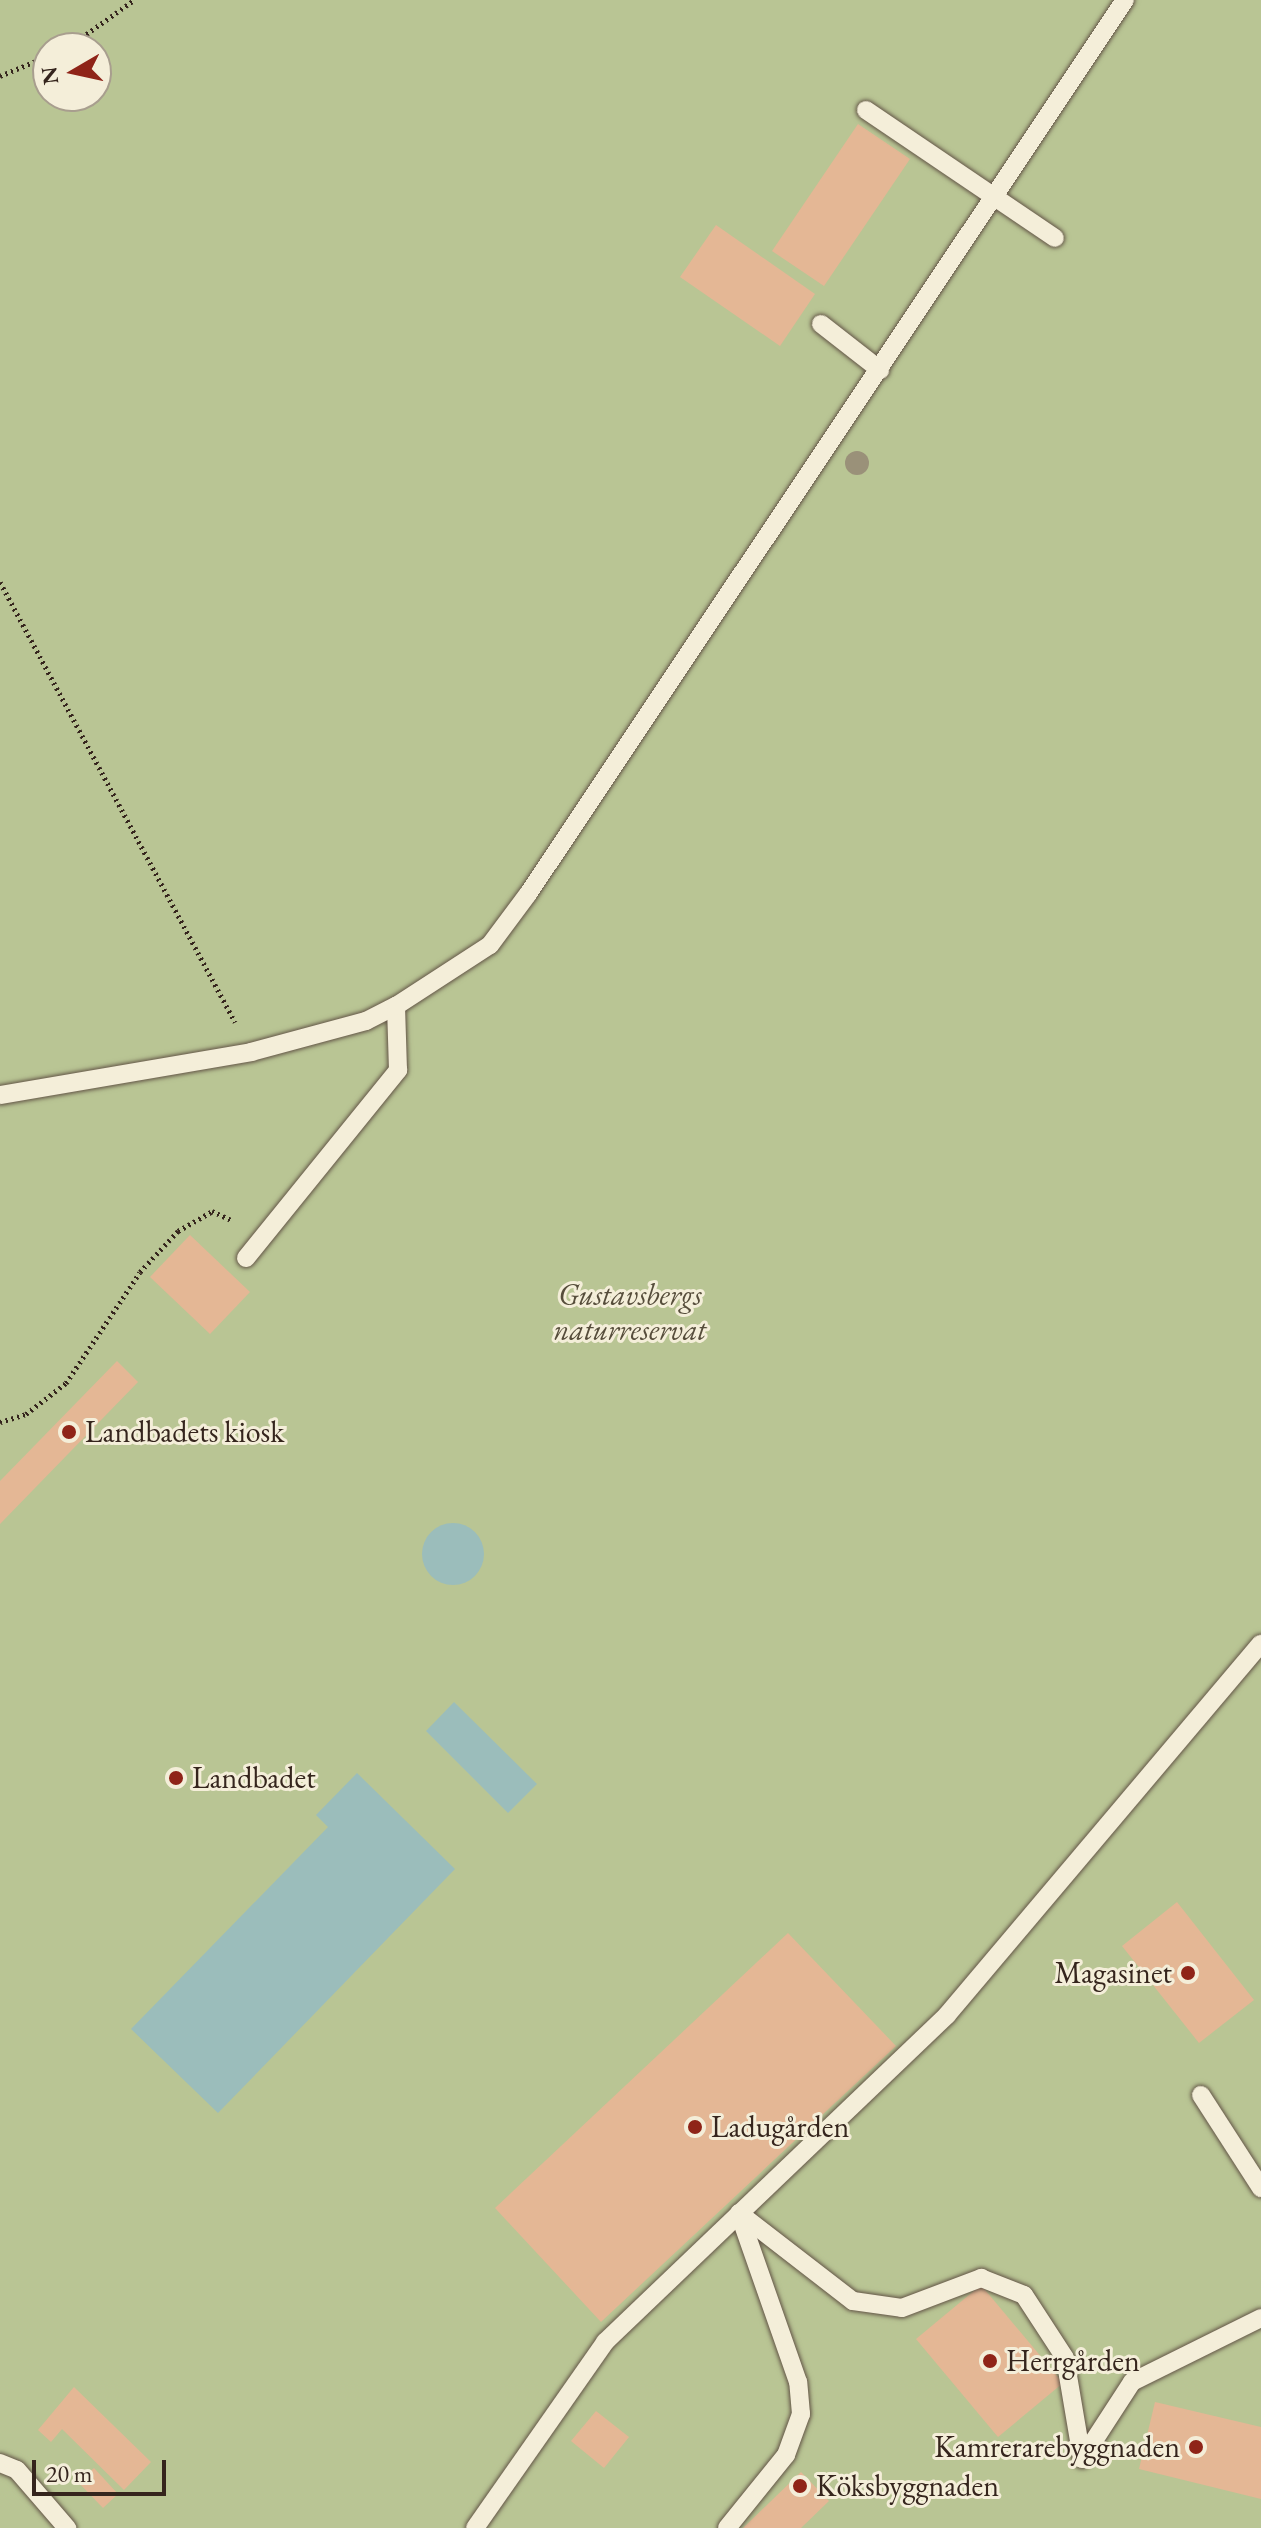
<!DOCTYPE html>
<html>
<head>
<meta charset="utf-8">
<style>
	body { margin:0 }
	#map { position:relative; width:1261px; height:2528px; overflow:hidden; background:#eee5c4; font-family:"EB Garamond",serif }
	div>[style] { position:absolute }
	.green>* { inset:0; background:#b9c594 }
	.water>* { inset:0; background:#9bbdbb }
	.round { border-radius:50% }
	.building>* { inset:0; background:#e4b795 }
	.path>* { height:5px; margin-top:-2.5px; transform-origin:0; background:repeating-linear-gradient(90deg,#35251d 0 2px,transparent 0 6px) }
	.roads { filter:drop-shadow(0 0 2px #635547) drop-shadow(0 0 2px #635547) }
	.lane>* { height:18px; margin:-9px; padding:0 9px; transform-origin:9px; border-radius:9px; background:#f4eed9 }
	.trees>* { width:24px; height:24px; margin:-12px; border-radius:50%; background:#9a9179 }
	.dots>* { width:22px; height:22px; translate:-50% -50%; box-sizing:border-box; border:4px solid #f4eed9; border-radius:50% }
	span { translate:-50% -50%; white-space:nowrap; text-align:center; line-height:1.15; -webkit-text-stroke:6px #f4eed9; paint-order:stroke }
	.park-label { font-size:30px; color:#564d3b; font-style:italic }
	.poi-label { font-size:30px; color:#35251d }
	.left { translate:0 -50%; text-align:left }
	.right { translate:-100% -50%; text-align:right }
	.north { position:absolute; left:32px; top:32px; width:80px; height:80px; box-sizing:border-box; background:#f4eed9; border:2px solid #a89e8e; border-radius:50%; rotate:261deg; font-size:22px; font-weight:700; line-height:32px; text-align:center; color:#35251d }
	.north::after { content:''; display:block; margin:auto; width:28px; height:36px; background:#8f2418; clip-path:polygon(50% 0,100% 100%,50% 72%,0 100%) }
	.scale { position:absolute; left:32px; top:2460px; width:134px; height:36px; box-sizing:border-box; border:4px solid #35251d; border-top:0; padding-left:10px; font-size:24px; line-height:28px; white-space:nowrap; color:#35251d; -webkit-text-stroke:6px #f4eed9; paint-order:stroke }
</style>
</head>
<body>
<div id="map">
	<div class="green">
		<div style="clip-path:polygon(evenodd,0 0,1261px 0,1261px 2528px,0 2528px,0 0,48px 48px,96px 48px,96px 96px,48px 96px,48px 48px)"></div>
	</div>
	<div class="water">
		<div class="round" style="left:422px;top:1523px;width:62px;height:62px"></div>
		<div style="clip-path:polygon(454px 1702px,537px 1784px,508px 1813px,426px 1731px)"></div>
		<div style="clip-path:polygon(357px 1773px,455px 1869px,218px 2113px,131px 2029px,328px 1827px,316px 1815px)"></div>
	</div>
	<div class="building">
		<div style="clip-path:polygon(858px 124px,910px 159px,824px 286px,772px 251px)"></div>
		<div style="clip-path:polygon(716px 225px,815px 294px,780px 346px,680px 277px)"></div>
		<div style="clip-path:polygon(190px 1235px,250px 1292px,210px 1334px,150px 1277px)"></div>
		<div style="clip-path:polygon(117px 1361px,138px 1382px,0 1524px,0 1481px)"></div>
		<div style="clip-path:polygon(1177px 1902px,1254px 2000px,1199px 2043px,1122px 1946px)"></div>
		<div style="clip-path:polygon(788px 1933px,896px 2046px,601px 2322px,495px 2208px)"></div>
		<div style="clip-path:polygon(981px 2285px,1063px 2383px,998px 2437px,916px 2339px)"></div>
		<div style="clip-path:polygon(74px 2387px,151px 2462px,124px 2490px,62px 2429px,51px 2442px,38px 2430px)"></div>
		<div style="clip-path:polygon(1155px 2402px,1261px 2427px,1261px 2499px,1139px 2469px)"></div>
		<div style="clip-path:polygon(596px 2411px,629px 2437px,604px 2468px,571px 2441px)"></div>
		<div style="clip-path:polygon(94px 2468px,118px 2494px,103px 2508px,78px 2482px)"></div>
		<div style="clip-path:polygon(801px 2472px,829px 2501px,801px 2528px,743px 2528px)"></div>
	</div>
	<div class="path">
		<div style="left:67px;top:48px;width:82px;rotate:-35.6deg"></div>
		<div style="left:0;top:76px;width:52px;rotate:-22.6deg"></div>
		<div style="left:0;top:582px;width:499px;rotate:61.9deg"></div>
		<div style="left:0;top:1422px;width:27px;rotate:-17deg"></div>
		<div style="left:26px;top:1414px;width:51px;rotate:-37.8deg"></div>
		<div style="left:66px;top:1383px;width:133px;rotate:-56.3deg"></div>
		<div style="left:140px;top:1272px;width:56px;rotate:-47.2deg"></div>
		<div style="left:178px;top:1231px;width:39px;rotate:-30deg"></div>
		<div style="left:212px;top:1211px;width:23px;rotate:25deg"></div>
	</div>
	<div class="roads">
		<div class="lane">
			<div style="left:866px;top:110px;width:228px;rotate:34.1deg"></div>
			<div style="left:821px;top:324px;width:75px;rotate:37.9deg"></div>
			<div style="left:0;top:1095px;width:255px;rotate:-9.7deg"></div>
			<div style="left:251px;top:1052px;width:119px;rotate:-15.1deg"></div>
			<div style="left:366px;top:1021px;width:34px;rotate:-27deg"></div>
			<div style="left:246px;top:1258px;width:242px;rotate:-51deg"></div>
			<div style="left:398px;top:1070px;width:64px;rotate:-91.8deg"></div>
			<div style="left:396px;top:1006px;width:112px;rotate:-33deg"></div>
			<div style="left:490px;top:945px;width:64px;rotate:-53.3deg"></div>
			<div style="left:528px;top:894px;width:1075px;rotate:-56.27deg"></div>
			<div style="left:1201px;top:2095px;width:111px;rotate:57.2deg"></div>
			<div style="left:739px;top:2213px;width:144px;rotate:37.7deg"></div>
			<div style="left:853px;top:2301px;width:49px;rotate:8.1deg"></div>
			<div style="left:902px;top:2308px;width:85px;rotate:-20.8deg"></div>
			<div style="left:981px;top:2278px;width:46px;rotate:21.6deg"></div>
			<div style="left:1024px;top:2295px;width:75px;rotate:56.9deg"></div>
			<div style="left:1065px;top:2358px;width:102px;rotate:80.4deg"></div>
			<div style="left:1082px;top:2459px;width:92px;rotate:-57deg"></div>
			<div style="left:1132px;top:2382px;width:144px;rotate:-26.4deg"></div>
			<div style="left:0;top:2463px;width:18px;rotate:22deg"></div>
			<div style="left:17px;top:2470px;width:77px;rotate:49.2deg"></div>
			<div style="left:475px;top:2528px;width:227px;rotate:-55deg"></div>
			<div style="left:605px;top:2342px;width:473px;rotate:-43.7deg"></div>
			<div style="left:947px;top:2015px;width:486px;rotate:-49.8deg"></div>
			<div style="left:727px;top:2528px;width:94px;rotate:-51.1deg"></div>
			<div style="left:786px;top:2455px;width:44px;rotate:-69.9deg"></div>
			<div style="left:801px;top:2414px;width:32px;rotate:-95deg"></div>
			<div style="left:798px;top:2382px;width:176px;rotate:-109.3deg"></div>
		</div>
	</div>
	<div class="trees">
		<div style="left:857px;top:463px"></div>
	</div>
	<div class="dots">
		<div style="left:69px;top:1432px;background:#8f2418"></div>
		<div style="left:176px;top:1778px;background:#8f2418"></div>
		<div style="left:1188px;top:1973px;background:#8f2418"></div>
		<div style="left:695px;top:2127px;background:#8f2418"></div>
		<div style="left:990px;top:2361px;background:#8f2418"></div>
		<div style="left:1196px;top:2447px;background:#8f2418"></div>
		<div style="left:800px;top:2486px;background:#8f2418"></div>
	</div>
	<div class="park-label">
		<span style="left:630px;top:1312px">Gustavsbergs<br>naturreservat</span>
	</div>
	<div class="poi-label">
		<span class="left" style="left:85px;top:1432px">Landbadets kiosk</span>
		<span class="left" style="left:192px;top:1778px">Landbadet</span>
		<span class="right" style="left:1172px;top:1973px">Magasinet</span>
		<span class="left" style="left:711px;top:2127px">Ladugården</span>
		<span class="left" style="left:1006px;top:2361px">Herrgården</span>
		<span class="right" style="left:1180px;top:2447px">Kamrerarebyggnaden</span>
		<span class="left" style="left:816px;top:2486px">Köksbyggnaden</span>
	</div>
	<div class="north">N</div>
	<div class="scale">20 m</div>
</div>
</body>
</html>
